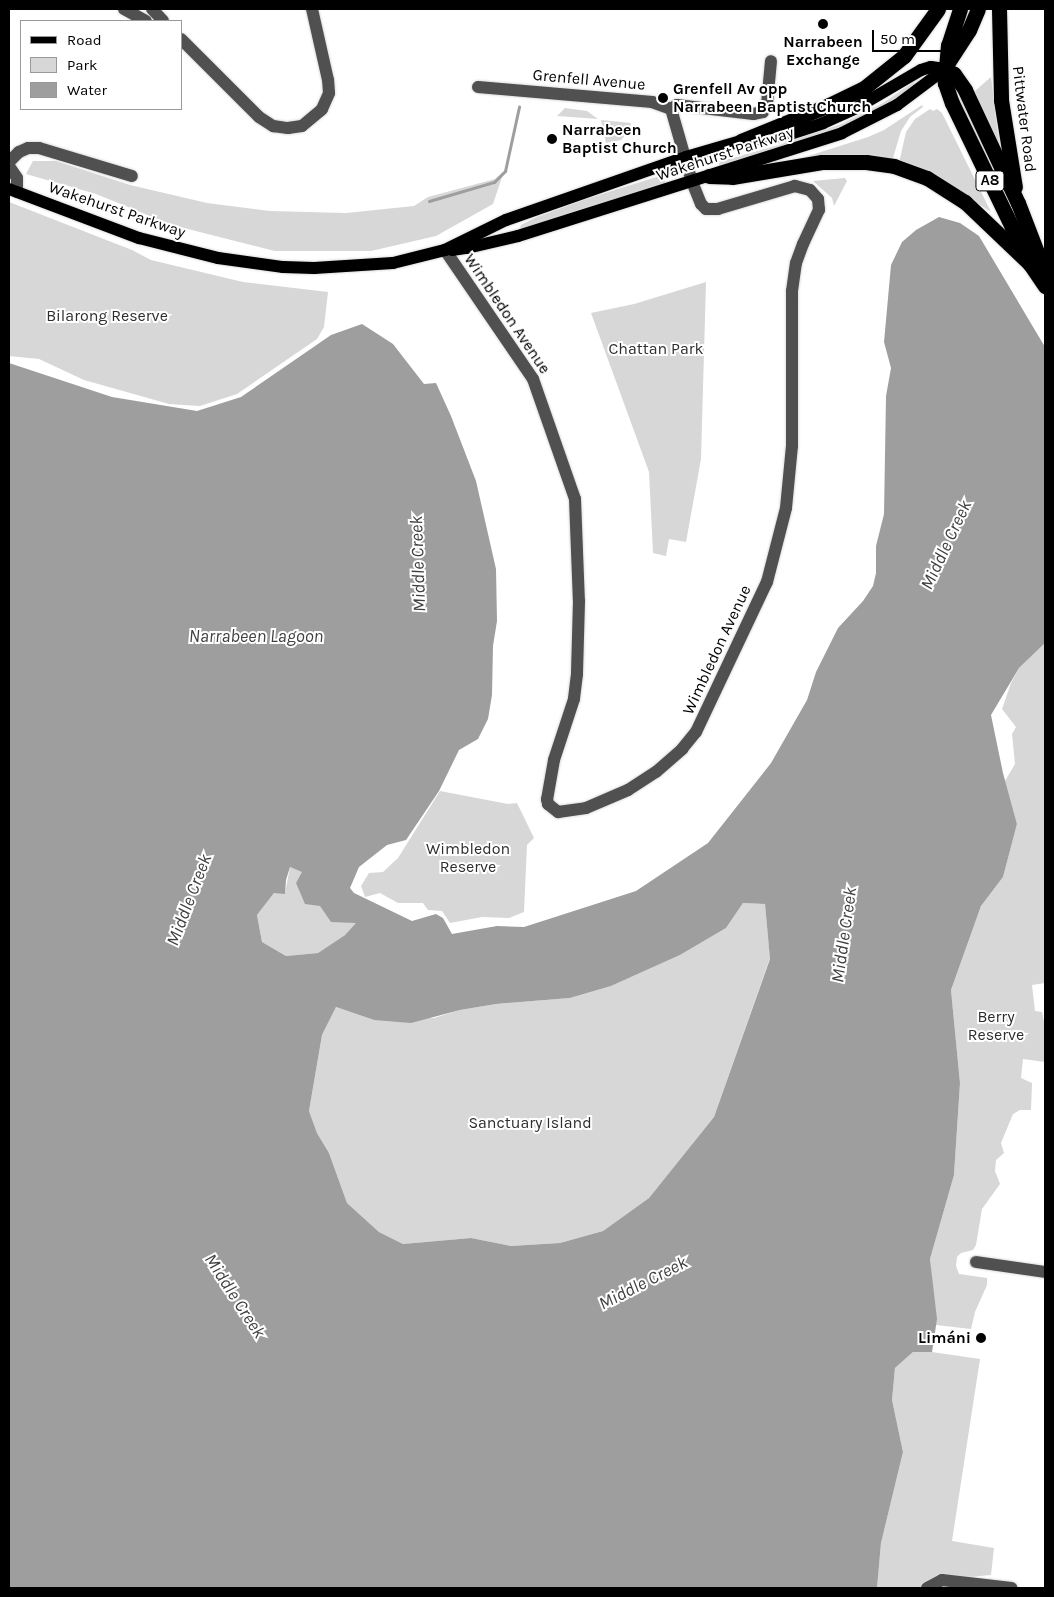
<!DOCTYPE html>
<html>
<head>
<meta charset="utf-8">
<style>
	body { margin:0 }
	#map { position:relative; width:1054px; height:1597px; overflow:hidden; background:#fff; font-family:Karla,sans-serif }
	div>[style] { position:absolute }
	.green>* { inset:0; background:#d7d7d7 }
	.water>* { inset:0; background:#9e9e9e }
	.stream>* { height:3px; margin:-1.5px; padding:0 1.5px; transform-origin:1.5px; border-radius:1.5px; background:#9e9e9e }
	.roads { filter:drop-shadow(0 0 1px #dbdbdb) drop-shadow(0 0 1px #dbdbdb) }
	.minor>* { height:12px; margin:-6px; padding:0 6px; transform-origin:6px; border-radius:6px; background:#505050 }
	.major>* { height:12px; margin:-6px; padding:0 6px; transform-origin:6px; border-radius:6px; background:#000 }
	.highway>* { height:15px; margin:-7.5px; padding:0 7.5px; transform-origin:7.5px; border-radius:7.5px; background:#000 }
	.dots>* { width:14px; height:14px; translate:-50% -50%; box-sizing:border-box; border:2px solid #fff; border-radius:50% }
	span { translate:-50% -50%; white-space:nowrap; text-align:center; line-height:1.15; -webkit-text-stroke:4px #fff; paint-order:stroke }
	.shield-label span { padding:1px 4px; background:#fff; border:1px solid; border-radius:4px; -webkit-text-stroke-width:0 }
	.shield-label { font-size:15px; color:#000; font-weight:700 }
	.poi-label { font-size:16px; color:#000; font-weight:700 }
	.left { translate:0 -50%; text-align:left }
	.right { translate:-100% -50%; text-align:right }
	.street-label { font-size:16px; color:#000 }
	.park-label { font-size:16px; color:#2e2e2e }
	.water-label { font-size:18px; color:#3f3f3f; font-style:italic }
	.frame { position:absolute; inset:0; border:10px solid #000; pointer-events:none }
	.legend { position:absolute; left:20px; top:20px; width:162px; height:90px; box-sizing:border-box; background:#fff; border:1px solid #999; margin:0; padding:6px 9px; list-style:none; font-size:15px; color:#000 }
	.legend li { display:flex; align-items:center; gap:10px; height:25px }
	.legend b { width:25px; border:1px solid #999 }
	.scale { position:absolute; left:872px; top:30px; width:81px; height:22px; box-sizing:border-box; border:2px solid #000; border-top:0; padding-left:6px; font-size:15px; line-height:18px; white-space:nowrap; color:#000; -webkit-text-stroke:4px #fff; paint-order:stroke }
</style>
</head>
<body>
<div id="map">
	<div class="green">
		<div style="clip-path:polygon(991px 77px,997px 127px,1002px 159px,975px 91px)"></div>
		<div style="clip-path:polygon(914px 82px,916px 86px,901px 98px,843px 128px,720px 167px,718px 162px,779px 145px,842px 124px,883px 103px)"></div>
		<div style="clip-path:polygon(960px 97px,1008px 198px,1006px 199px,957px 98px)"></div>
		<div style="clip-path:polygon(922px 105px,923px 107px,910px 117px,901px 131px,893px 158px,802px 160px,802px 158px,868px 137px,884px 130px)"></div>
		<div style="clip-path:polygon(565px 108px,587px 111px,598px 119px,557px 116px)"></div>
		<div style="clip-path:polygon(930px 109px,933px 111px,937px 109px,942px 113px,991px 212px,956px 189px,899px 163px,906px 132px,915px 119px)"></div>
		<div style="clip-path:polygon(601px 120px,631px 123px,630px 130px,621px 140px,606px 143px)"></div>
		<div style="clip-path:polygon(33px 161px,56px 161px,130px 185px,207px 203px,270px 211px,346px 213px,414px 206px,428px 197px,495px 179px,504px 171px,493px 204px,436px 236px,371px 251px,275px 251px,172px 225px,96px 194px,26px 174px)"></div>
		<div style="clip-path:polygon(663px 175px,666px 185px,523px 230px,520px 228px,521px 225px,537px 217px,583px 200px)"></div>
		<div style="clip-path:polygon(845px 178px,847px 181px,834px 206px,832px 198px,813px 181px)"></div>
		<div style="clip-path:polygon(9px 202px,132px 250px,151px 260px,243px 282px,328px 292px,324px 327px,317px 339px,237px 394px,200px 406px,169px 404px,84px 380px,39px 359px,9px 356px)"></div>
		<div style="clip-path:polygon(706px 282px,701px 459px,686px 542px,669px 539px,666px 556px,653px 553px,649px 472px,591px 313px,634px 304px)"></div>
		<div style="clip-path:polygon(1045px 643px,1045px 983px,1032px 985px,1035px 1011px,1042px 1012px,1045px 1026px,1045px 1062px,1023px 1059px,1021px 1078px,1032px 1083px,1031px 1110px,1020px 1110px,1013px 1114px,1001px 1143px,1004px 1153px,996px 1160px,995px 1171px,1000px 1184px,982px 1209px,976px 1245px,973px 1250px,961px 1253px,957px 1257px,956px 1266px,959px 1274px,987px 1278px,987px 1285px,975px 1312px,971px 1329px,936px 1325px,930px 1259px,954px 1175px,960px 1083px,951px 990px,981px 906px,1003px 877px,1017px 824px,1005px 781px,1015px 764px,1012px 734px,1016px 727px,1002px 709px,1011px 683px,1019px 668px)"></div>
		<div style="clip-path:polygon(440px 791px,508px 804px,517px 803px,534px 838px,527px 845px,524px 912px,509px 918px,482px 917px,450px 923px,442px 911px,428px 910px,423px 903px,398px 903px,380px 893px,365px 897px,361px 886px,369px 873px,383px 872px,398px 858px)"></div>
		<div style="clip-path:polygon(290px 867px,303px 872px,320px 906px,357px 923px,345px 935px,318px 953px,286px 956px,262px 942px,257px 915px,274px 893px,285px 893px)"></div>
		<div style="clip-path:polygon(743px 903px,765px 904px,770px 958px,714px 1117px,649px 1198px,603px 1231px,560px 1243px,511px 1246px,471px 1238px,403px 1244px,379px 1232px,347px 1203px,329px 1153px,317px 1133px,309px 1111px,322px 1035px,336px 1007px,374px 1020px,434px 1018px,460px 1010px,496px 1004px,570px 998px,611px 986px,680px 955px,726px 928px)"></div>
		<div style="clip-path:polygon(913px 1352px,932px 1352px,980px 1359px,952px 1541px,994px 1548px,991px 1575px,969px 1577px,968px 1588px,877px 1588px,881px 1543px,903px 1452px,892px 1400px,895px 1368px)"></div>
	</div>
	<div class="water">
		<div style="clip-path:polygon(evenodd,939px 217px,960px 223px,979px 236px,1045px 347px,1045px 643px,1019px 668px,991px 715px,1003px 773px,1017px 824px,1003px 877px,981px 906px,951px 990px,960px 1083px,954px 1175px,930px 1259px,937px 1319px,932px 1352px,913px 1352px,895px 1368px,892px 1400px,903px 1452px,881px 1543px,877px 1588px,9px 1588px,9px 363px,112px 397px,197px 411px,241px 397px,331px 335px,362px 324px,393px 344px,424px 384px,436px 383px,451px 416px,476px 481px,496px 569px,497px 621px,493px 646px,492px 695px,488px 719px,478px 739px,459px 750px,439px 791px,406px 840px,387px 845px,359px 867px,350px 888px,354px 893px,412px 921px,436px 914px,443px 918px,452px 934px,497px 926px,524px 927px,636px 891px,708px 843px,771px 763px,807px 700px,816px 672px,838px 628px,863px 601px,873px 586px,876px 573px,876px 546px,884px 514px,886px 396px,891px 368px,884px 342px,891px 265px,902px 242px,916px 230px,939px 217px,290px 867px,302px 872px,296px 883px,305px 904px,320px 906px,331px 922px,356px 923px,345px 935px,318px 953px,286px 956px,262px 942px,257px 915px,274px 893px,285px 894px,286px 880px,290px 867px,939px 217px,743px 903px,765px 904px,770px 959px,714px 1117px,649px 1198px,603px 1231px,560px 1243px,511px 1246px,471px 1238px,403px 1244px,379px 1232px,347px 1203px,329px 1153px,317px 1133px,309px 1111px,322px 1035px,336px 1007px,374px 1020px,411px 1023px,460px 1010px,496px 1004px,570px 998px,611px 986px,680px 955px,726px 928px,743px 903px)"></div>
	</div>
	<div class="stream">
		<div style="left:429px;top:201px;width:68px;rotate:-16.3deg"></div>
		<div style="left:494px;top:182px;width:16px;rotate:-45deg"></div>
		<div style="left:505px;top:171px;width:66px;rotate:-77.7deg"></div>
	</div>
	<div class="roads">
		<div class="minor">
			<div style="left:124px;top:9px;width:25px;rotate:29deg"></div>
			<div style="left:152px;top:9px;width:16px;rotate:47deg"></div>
			<div style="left:181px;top:39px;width:110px;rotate:45deg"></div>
			<div style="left:259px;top:117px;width:17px;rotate:33deg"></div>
			<div style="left:273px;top:126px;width:15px;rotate:8deg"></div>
			<div style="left:288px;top:128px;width:14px;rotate:-8deg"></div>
			<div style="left:302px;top:126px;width:26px;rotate:-40deg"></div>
			<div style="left:322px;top:109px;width:17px;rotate:-66deg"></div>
			<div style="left:329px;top:93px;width:13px;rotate:-94deg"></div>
			<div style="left:328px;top:80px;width:73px;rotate:-102.7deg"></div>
			<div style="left:478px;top:87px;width:175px;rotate:4.9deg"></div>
			<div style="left:652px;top:102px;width:20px;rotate:20deg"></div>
			<div style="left:671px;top:109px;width:7px;rotate:-34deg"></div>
			<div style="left:677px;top:105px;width:77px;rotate:6.8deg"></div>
			<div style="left:753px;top:114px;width:10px;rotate:-11deg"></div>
			<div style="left:763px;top:112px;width:9px;rotate:-63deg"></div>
			<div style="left:767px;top:104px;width:43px;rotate:-84.7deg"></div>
			<div style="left:9px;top:162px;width:14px;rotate:-45deg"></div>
			<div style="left:19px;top:152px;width:10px;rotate:-24deg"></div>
			<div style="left:28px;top:148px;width:11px"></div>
			<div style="left:39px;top:148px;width:97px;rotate:16.8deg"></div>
			<div style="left:9px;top:166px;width:14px;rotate:56deg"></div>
			<div style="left:17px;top:178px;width:14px;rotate:90deg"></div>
			<div style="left:445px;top:250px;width:156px;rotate:55.7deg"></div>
			<div style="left:533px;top:379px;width:127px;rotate:70.7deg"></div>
			<div style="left:575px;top:499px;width:102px;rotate:87.8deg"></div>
			<div style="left:579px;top:601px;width:73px;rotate:91.6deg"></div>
			<div style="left:577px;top:674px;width:25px;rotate:97deg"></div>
			<div style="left:574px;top:699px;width:64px;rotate:108.2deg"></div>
			<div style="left:554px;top:760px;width:40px;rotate:100deg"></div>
			<div style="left:547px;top:799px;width:5px;rotate:79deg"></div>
			<div style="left:548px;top:804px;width:13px;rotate:39deg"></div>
			<div style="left:558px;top:812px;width:28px;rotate:-8deg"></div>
			<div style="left:586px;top:808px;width:46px;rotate:-23.2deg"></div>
			<div style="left:628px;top:790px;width:33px;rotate:-33deg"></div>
			<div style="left:656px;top:772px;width:35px;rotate:-41deg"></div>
			<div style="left:682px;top:749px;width:22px;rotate:-51deg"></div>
			<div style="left:696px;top:732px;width:166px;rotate:-64.7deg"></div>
			<div style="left:767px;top:582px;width:76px;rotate:-75.6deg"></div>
			<div style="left:786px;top:508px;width:62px;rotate:-84.5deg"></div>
			<div style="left:792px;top:446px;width:155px;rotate:-90deg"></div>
			<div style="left:792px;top:291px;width:28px;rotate:-82deg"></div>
			<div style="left:796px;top:263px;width:20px;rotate:-70deg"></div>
			<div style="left:803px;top:244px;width:38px;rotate:-65deg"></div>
			<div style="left:819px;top:210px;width:11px;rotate:-95deg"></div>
			<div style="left:818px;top:199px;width:12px;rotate:-132deg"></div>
			<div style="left:810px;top:190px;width:16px;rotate:-165deg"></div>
			<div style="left:795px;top:186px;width:80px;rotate:163.4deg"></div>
			<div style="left:718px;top:209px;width:12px;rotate:180deg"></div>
			<div style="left:706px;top:209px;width:7px;rotate:-135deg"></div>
			<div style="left:701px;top:204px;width:24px;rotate:-112deg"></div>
			<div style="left:692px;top:182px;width:76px;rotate:-106deg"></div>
			<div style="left:976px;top:1262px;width:70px;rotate:8.2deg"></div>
			<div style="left:927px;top:1588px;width:17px;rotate:-28deg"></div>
			<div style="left:942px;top:1580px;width:70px;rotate:6.5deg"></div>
		</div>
		<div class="major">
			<div style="left:9px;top:189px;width:139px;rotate:20.7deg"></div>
			<div style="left:139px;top:238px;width:81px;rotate:14.2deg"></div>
			<div style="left:218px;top:258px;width:66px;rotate:7.9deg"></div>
			<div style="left:283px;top:267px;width:31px;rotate:2deg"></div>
			<div style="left:314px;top:268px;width:79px;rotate:-3.6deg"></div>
			<div style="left:393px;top:263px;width:54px;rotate:-14deg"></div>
			<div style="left:445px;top:250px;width:68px;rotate:-26.2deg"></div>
			<div style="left:506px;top:220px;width:191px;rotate:-19.3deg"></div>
			<div style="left:686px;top:157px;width:57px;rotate:-16.2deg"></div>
			<div style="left:741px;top:141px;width:46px;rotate:-7.4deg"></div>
			<div style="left:787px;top:135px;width:38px;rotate:-18deg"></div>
			<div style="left:823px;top:123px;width:36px;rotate:-24deg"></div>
			<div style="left:856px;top:108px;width:75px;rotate:-30.3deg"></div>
			<div style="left:921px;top:70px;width:10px;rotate:-17deg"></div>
			<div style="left:931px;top:67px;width:14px;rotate:8deg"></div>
			<div style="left:452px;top:250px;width:15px;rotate:-8deg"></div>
			<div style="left:467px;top:248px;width:52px;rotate:-13.2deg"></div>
			<div style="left:518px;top:236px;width:340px;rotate:-17.6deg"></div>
			<div style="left:842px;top:133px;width:62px;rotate:-27deg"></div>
			<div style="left:897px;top:105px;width:60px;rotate:-36.9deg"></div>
		</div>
		<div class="highway">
			<div style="left:960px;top:9px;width:38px;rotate:108deg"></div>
			<div style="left:948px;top:45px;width:38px;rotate:95deg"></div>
			<div style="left:945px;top:83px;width:21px;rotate:71deg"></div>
			<div style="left:952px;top:103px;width:179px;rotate:64.2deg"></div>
			<div style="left:1030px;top:264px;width:27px;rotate:56deg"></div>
			<div style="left:999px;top:9px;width:91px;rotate:88.7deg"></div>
			<div style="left:1001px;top:100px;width:88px;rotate:80.9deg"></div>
			<div style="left:947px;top:64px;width:40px;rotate:-57.1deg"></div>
			<div style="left:969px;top:30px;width:23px;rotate:-67deg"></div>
			<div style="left:945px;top:69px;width:10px;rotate:29deg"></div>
			<div style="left:954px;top:74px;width:19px;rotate:55deg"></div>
			<div style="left:965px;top:90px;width:125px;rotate:64.9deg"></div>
			<div style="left:1018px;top:203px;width:75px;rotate:68.9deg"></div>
			<div style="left:741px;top:141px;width:95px;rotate:-22.2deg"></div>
			<div style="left:829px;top:105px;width:39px;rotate:-26deg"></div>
			<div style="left:864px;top:88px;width:51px;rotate:-38.7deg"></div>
			<div style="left:904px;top:56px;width:58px;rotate:-54.1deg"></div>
			<div style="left:709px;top:176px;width:23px;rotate:2deg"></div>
			<div style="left:732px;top:177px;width:91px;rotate:-9.5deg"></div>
			<div style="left:822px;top:162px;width:44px"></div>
			<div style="left:866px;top:162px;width:28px;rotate:8deg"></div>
			<div style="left:894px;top:166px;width:35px;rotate:20deg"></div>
			<div style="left:927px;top:178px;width:45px;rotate:32.3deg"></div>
			<div style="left:965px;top:202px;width:90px;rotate:43.6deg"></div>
		</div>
	</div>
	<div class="dots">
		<div style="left:823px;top:24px;background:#000"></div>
		<div style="left:663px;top:98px;background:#000"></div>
		<div style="left:552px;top:139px;background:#000"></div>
		<div style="left:981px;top:1338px;background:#000"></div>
	</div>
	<div class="shield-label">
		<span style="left:990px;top:181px">A8</span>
	</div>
	<div class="poi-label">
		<span style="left:823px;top:51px">Narrabeen<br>Exchange</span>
		<span class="left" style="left:673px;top:98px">Grenfell Av opp<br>Narrabeen Baptist Church</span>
		<span class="left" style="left:562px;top:139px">Narrabeen<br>Baptist Church</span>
		<span class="right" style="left:971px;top:1338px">Limáni</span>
	</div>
	<div class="street-label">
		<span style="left:589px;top:80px;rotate:5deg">Grenfell Avenue</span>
		<span style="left:1024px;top:119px;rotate:83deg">Pittwater Road</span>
		<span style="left:725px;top:154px;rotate:-18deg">Wakehurst Parkway</span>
		<span style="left:117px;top:210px;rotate:19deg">Wakehurst Parkway</span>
		<span style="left:507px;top:314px;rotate:56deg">Wimbledon Avenue</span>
		<span style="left:717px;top:650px;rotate:-65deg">Wimbledon Avenue</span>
	</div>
	<div class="park-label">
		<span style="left:107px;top:316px">Bilarong Reserve</span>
		<span style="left:656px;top:349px">Chattan Park</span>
		<span style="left:468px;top:858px">Wimbledon<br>Reserve</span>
		<span style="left:996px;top:1026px">Berry<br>Reserve</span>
		<span style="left:530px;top:1123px">Sanctuary Island</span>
	</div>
	<div class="water-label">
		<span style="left:946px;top:545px;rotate:-65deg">Middle Creek</span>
		<span style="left:418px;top:564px;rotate:-92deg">Middle Creek</span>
		<span style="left:256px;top:636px">Narrabeen Lagoon</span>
		<span style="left:189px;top:900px;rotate:-69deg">Middle Creek</span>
		<span style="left:844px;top:935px;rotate:-82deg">Middle Creek</span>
		<span style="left:643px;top:1283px;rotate:-27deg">Middle Creek</span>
		<span style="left:235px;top:1296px;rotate:57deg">Middle Creek</span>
	</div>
	<div class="frame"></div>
	<ul class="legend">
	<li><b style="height:6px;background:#000"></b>Road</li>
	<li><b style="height:14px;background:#d7d7d7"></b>Park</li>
	<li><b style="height:14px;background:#9e9e9e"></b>Water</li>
	</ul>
	<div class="scale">50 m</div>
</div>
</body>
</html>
